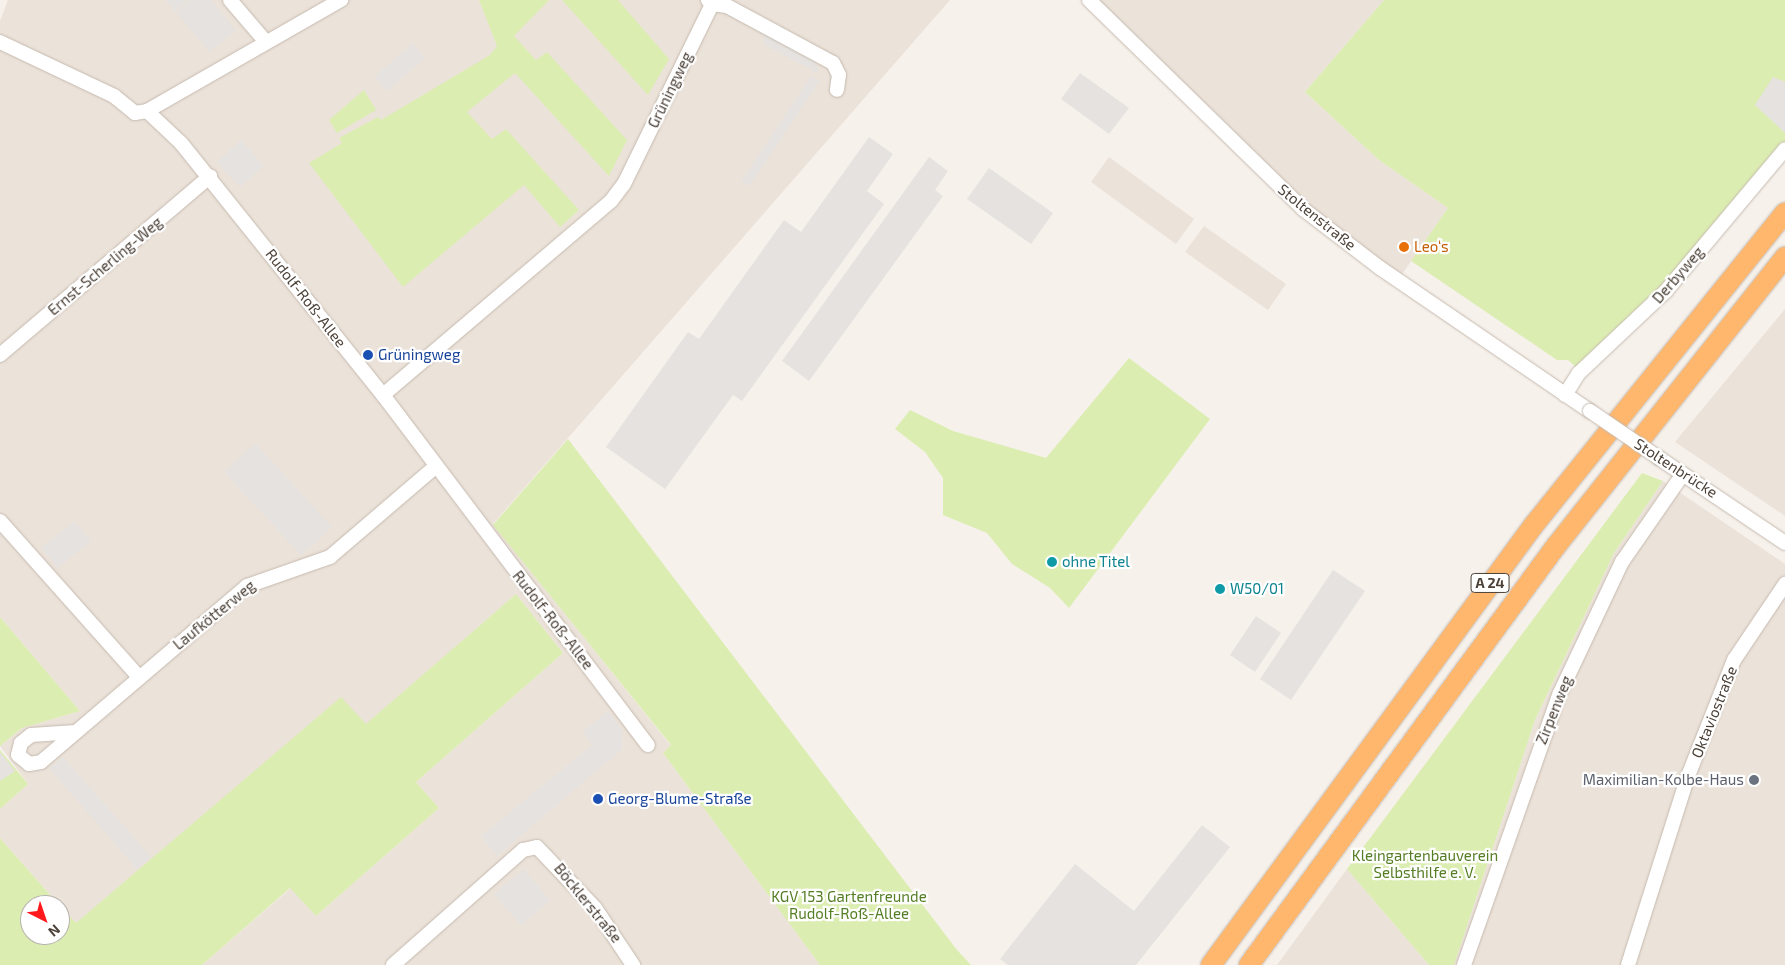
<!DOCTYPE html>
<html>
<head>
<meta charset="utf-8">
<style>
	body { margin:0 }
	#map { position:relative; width:1785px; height:965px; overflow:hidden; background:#f6f1eb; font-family:"Exo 2",sans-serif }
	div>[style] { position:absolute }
	.residential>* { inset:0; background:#ebe2d9 }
	.green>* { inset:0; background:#dcedb2 }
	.parking>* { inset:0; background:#e5e2df }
	.roads { filter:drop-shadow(0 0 1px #c6baaf) drop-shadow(0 0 1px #c6baaf) }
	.minor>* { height:14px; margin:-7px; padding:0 7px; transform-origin:7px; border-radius:7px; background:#fff }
	.highway>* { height:20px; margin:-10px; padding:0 10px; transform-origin:10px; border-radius:10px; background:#ffb76d }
	.bridges { filter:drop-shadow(0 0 1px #c6baaf) drop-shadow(0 0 1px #c6baaf) }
	.minor-bridge>* { height:14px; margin:-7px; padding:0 7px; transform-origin:7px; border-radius:7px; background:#fff }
	.dots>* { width:14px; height:14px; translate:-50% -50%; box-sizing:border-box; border:2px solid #fff; border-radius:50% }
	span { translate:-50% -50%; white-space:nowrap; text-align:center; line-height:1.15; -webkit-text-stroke:4.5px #fff; paint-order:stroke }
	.shield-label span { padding:1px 4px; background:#fff; border:1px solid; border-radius:4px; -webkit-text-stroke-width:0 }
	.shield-label { font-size:14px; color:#4c4138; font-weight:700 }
	.street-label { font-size:15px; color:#4c4138 }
	.food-label { font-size:15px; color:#c56008 }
	.left { translate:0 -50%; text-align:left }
	.transit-label { font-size:15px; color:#164399 }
	.culture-label { font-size:15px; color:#0d838f }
	.worship-label { font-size:15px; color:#5b616d }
	.right { translate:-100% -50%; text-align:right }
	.park-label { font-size:15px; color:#547d24 }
	.north { position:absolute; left:20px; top:895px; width:50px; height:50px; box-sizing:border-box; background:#fff; border:1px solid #b7b3af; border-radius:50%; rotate:139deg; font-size:14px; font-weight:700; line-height:20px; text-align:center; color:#4c4138 }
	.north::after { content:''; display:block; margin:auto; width:18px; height:22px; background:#ff191c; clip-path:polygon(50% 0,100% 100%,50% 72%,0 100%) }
</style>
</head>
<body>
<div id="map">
	<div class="residential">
		<div style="clip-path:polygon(8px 0,950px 0,493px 524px,671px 746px,663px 753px,820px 965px,202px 965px,291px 888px,316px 916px,439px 808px,416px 782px,563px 653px,516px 594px,366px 725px,341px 698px,76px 924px,0 838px,0 809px,28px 784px,0 746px,22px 728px,80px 711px,0 617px,0 21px)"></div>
		<div style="clip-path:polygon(1089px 0,1384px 0,1305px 92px,1379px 160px,1448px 208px,1398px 280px,1303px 209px)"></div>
		<div style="clip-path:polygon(1109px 157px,1194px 219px,1176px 244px,1091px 182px)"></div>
		<div style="clip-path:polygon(1204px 226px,1286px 284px,1268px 310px,1185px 252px)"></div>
		<div style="clip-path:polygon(1785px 309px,1785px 516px,1675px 442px)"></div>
		<div style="clip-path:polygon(1663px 481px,1785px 564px,1785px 965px,1454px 965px,1535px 720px,1614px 553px)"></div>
		<div style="clip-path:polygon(1347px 869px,1429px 965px,1277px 965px)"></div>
	</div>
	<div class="green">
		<div style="clip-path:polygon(479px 0,549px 0,514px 36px,536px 60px,547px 52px,627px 140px,609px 176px,515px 73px,467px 112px,492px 139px,506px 129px,579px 210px,560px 227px,524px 185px,403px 287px,309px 163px,342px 143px,339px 138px,378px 117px,381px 120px,490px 55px,497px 46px)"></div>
		<div style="clip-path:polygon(562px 0,618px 0,669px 59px,648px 95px)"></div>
		<div style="clip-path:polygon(1384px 0,1785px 0,1785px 142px,1661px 290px,1576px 367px,1568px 360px,1557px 360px,1411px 261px,1448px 208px,1379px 160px,1305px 92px)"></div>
		<div style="clip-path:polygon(364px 90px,376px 110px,337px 133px,329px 120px)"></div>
		<div style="clip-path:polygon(1129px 358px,1210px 419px,1069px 608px,1050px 588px,1012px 564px,987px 533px,943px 515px,943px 478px,925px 452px,895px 429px,910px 410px,953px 431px,1046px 458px)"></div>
		<div style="clip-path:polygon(568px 439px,957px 950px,971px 965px,820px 965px,663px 753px,671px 745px,493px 525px)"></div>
		<div style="clip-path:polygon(1642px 473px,1663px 481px,1614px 553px,1535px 720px,1454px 965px,1429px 965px,1347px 869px)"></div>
		<div style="clip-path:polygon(516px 594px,563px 653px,416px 782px,439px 808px,316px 916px,290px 888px,202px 965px,0 965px,0 838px,59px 905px,30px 905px,30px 935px,60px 935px,60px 906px,76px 923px,341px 697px,366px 724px)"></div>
		<div style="clip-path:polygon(0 617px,80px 711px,22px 728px,0 746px)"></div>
		<div style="clip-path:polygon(0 750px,28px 784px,0 809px)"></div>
	</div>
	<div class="parking">
		<div style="clip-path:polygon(165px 0,188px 0,175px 11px)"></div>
		<div style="clip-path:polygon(190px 0,211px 0,236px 30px,210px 52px,176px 13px)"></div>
		<div style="clip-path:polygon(763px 32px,816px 61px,819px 74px,765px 45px)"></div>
		<div style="clip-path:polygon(413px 43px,425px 58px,387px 91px,374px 77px)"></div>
		<div style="clip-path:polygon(1080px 73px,1129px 108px,1109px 134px,1061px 99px)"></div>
		<div style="clip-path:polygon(811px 76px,820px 81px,750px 186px,741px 181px)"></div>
		<div style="clip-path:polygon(1773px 77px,1785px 82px,1785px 133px,1755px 105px)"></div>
		<div style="clip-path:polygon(869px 137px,893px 154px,867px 191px,884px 204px,742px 401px,733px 395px,665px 489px,606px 447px,688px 332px,699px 339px,784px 220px,801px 232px)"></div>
		<div style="clip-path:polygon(241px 140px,264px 166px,240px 187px,217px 162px)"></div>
		<div style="clip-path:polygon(929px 157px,948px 171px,935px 190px,943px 196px,809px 381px,782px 361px)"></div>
		<div style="clip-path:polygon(989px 168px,1053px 213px,1031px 244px,967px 199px)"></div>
		<div style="clip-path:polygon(255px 443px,332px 527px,301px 555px,224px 472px)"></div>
		<div style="clip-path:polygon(74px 521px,91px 541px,58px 568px,41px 548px)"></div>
		<div style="clip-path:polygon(1333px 570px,1365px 591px,1291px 700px,1260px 679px)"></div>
		<div style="clip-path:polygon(1256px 616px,1281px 633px,1255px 672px,1230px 655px)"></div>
		<div style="clip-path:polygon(608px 711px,622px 730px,622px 749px,497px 856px,481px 836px,592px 745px,583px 732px)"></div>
		<div style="clip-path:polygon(0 752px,15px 771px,0 781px)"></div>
		<div style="clip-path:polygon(63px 757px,151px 857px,137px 869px,49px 768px)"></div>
		<div style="clip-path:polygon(1202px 825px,1230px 847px,1136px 965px,1008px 965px,1000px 959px,1075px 864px,1134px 911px)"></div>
		<div style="clip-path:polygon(524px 869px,550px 901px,521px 925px,494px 894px)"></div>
	</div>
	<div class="roads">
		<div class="minor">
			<div style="left:230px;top:0;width:55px;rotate:49.4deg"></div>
			<div style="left:1089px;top:0;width:299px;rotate:44.3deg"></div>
			<div style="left:1303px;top:209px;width:97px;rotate:37.5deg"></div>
			<div style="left:1380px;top:268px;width:254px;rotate:34.3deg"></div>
			<div style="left:712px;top:4px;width:15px;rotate:8deg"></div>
			<div style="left:727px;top:6px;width:120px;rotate:28.3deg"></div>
			<div style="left:833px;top:63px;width:13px;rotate:63deg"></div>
			<div style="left:839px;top:75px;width:15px;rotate:98deg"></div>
			<div style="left:0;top:42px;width:126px;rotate:25.3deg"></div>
			<div style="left:114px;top:96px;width:27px;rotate:39deg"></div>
			<div style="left:135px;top:113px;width:12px;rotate:-9deg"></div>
			<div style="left:147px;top:111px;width:47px;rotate:43.3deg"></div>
			<div style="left:181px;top:143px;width:323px;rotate:51.3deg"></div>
			<div style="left:383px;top:395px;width:439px;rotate:52.9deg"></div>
			<div style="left:147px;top:111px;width:224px;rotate:-29.8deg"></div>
			<div style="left:0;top:355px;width:276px;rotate:-40.4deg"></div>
			<div style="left:383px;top:395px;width:299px;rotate:-40.4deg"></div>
			<div style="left:611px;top:201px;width:21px;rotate:-53deg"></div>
			<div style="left:624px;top:184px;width:200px;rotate:-63.9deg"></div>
			<div style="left:712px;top:4px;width:6px;rotate:-135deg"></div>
			<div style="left:1565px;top:395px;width:26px;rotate:-58deg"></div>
			<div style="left:1579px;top:373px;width:120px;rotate:-43.3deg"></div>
			<div style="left:1666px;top:291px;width:185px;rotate:-50deg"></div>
			<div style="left:1659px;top:458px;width:152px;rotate:34deg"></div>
			<div style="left:0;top:521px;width:209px;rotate:48.3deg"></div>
			<div style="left:76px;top:732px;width:45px;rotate:176.2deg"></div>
			<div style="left:31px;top:735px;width:13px;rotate:141deg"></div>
			<div style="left:21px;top:743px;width:12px;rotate:104deg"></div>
			<div style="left:18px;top:755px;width:14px;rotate:39deg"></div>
			<div style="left:29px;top:764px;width:12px;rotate:-9deg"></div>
			<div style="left:41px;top:762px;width:271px;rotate:-40.5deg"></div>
			<div style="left:247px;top:586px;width:88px;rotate:-19.3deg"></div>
			<div style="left:330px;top:557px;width:138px;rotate:-40.6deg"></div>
			<div style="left:393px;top:965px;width:174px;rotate:-41.5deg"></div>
			<div style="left:523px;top:850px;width:14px;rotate:-12deg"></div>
			<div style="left:537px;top:847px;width:84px;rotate:46.4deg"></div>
			<div style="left:595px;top:908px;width:69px;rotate:56.3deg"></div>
			<div style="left:1464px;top:965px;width:288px;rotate:-70.6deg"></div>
			<div style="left:1560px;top:693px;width:145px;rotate:-64.7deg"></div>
			<div style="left:1622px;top:562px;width:107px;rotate:-55.3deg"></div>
			<div style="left:1628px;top:965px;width:198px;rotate:-72.4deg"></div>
			<div style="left:1688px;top:776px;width:125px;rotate:-68.4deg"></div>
			<div style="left:1734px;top:660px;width:92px;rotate:-56.1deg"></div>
		</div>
		<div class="highway">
			<div style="left:1211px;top:965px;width:544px;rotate:-53.74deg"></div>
			<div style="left:1533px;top:526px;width:402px;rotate:-51.2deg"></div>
			<div style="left:1249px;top:965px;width:519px;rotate:-53.77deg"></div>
			<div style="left:1556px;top:546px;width:369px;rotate:-51.6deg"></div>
		</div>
	</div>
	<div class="bridges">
		<div class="minor-bridge">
			<div style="left:1590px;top:411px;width:83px;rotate:34.3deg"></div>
		</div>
	</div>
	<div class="dots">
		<div style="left:1404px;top:247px;background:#e8710a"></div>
		<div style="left:368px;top:355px;background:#1a4fb4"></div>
		<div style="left:1052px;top:562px;background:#0f9aa8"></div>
		<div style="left:1220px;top:589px;background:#0f9aa8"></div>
		<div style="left:1754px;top:780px;background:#6b7280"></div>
		<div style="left:598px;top:799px;background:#1a4fb4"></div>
	</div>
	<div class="shield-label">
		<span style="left:1490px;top:583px">A 24</span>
	</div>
	<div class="street-label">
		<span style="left:670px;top:90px;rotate:-64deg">Grüningweg</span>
		<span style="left:1317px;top:217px;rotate:39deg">Stoltenstraße</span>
		<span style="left:105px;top:266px;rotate:-40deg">Ernst-Scherling-Weg</span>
		<span style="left:1678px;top:275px;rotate:-49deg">Derbyweg</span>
		<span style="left:306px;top:298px;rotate:52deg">Rudolf-Roß-Allee</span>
		<span style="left:1676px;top:468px;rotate:33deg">Stoltenbrücke</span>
		<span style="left:214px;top:615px;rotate:-39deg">Laufkötterweg</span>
		<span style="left:553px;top:620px;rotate:52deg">Rudolf-Roß-Allee</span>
		<span style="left:1554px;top:710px;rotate:-68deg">Zirpenweg</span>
		<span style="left:1714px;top:712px;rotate:-68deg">Oktaviostraße</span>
		<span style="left:588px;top:903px;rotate:51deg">Böcklerstraße</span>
	</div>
	<div class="food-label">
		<span class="left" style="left:1414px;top:247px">Leo‘s</span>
	</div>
	<div class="transit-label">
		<span class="left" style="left:378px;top:355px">Grüningweg</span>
		<span class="left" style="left:608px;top:799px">Georg-Blume-Straße</span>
	</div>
	<div class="culture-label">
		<span class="left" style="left:1062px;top:562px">ohne Titel</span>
		<span class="left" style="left:1230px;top:589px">W50/01</span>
	</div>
	<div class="worship-label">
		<span class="right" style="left:1744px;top:780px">Maximilian-Kolbe-Haus</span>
	</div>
	<div class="park-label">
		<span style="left:1425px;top:864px">Kleingartenbauverein<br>Selbsthilfe e. V.</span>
		<span style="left:849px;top:905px">KGV 153 Gartenfreunde<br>Rudolf-Roß-Allee</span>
	</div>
	<div class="north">N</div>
</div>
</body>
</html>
